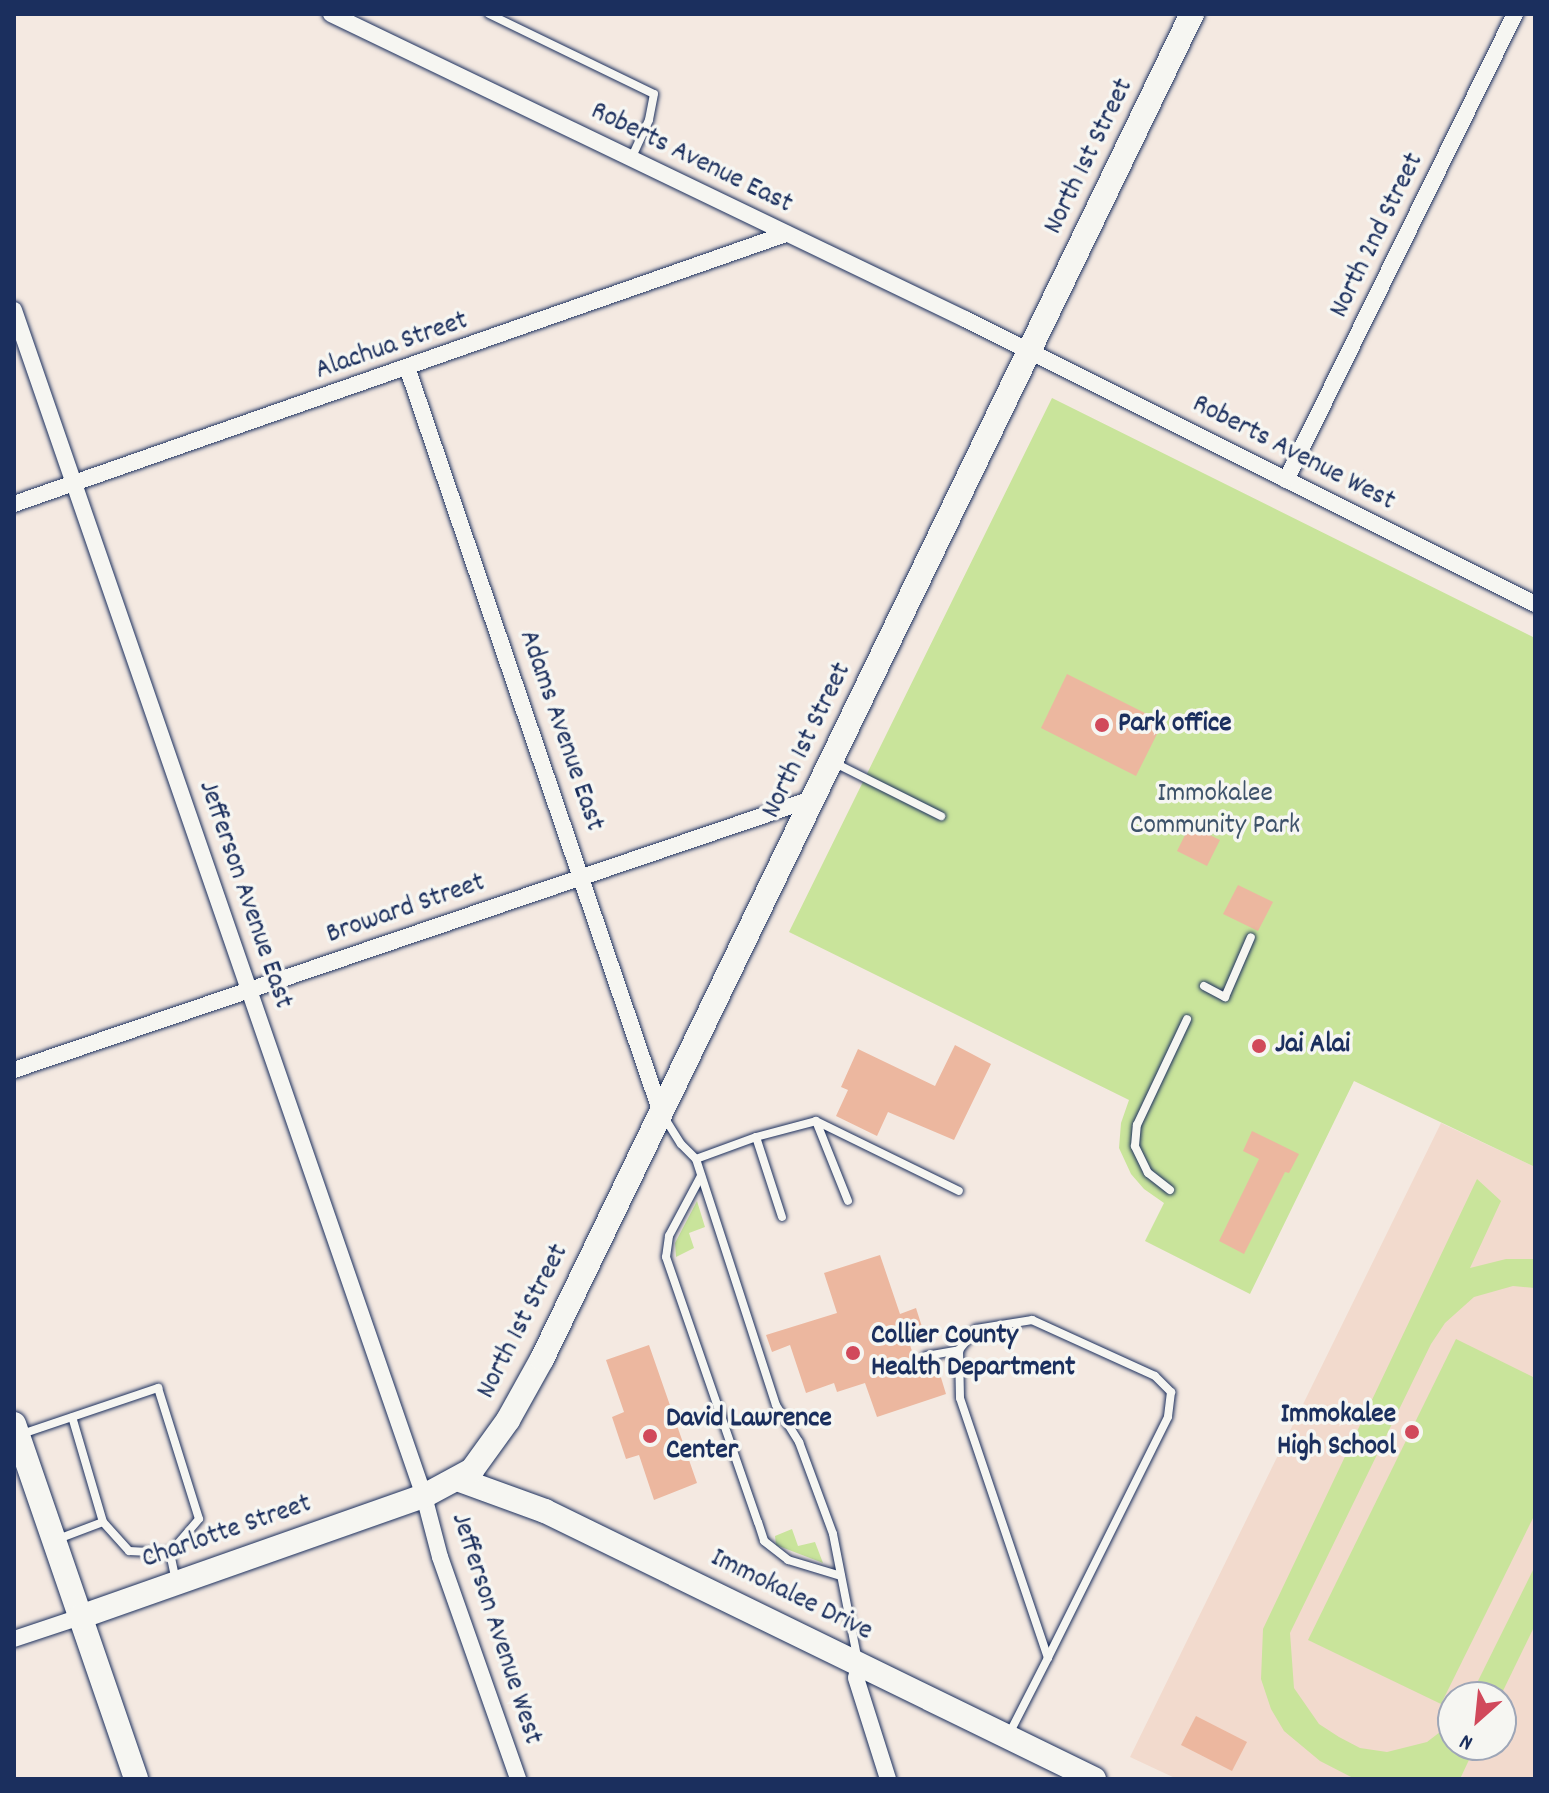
<!DOCTYPE html>
<html>
<head>
<meta charset="utf-8">
<style>
	body { margin:0 }
	#map { position:relative; width:1549px; height:1793px; overflow:hidden; background:#f4e9e1; font-family:Dekko,sans-serif }
	div>[style] { position:absolute }
	.built>* { inset:0; background:#f2dacd }
	.green>* { inset:0; background:#c9e49b }
	.building>* { inset:0; background:#ecb79f }
	.roads { filter:drop-shadow(0 0 2px #1b2f5e) drop-shadow(0 0 2px #1b2f5e) }
	.lane>* { height:8px; margin:-4px; padding:0 4px; transform-origin:4px; border-radius:4px; background:#f6f6f2 }
	.street>* { height:16px; margin:-8px; padding:0 8px; transform-origin:8px; border-radius:8px; background:#f6f6f2 }
	.secondary>* { height:24px; margin:-12px; padding:0 12px; transform-origin:12px; border-radius:12px; background:#f6f6f2 }
	.dots>* { width:22px; height:22px; translate:-50% -50%; box-sizing:border-box; border:4px solid #f6f6f2; border-radius:50% }
	span { translate:-50% -50%; white-space:nowrap; text-align:center; line-height:1.15; -webkit-text-stroke:7px #f6f6f2; paint-order:stroke }
	.street-label { font-size:28px; color:#1b2f5e }
	.poi-label { font-size:28px; color:#1b2f5e; font-weight:700 }
	.left { translate:0 -50%; text-align:left }
	.right { translate:-100% -50%; text-align:right }
	.park-label { font-size:28px; color:#3e536a }
	.frame { position:absolute; inset:0; border:16px solid #1b2f5e; pointer-events:none }
	.north { position:absolute; left:1437px; top:1681px; width:80px; height:80px; box-sizing:border-box; background:#f6f6f2; border:2px solid #9ea6b7; border-radius:50%; rotate:207deg; font-size:22px; font-weight:700; line-height:32px; text-align:center; color:#1b2f5e }
	.north::after { content:''; display:block; margin:auto; width:28px; height:36px; background:#d1495b; clip-path:polygon(50% 0,100% 100%,50% 72%,0 100%) }
</style>
</head>
<body>
<div id="map">
	<div class="built">
		<div style="clip-path:polygon(evenodd,1441px 1123px,1535px 1167px,1535px 1779px,1177px 1779px,1130px 1757px,1441px 1123px,1453px 1697px,1501px 1697px,1501px 1745px,1453px 1745px,1453px 1697px)"></div>
	</div>
	<div class="green">
		<div style="clip-path:polygon(1052px 398px,1535px 638px,1535px 1167px,1354px 1081px,1250px 1294px,1145px 1241px,1164px 1203px,1144px 1189px,1131px 1174px,1119px 1148px,1121px 1123px,1129px 1100px,789px 932px)"></div>
		<div style="clip-path:polygon(1477px 1179px,1501px 1201px,1470px 1268px,1506px 1259px,1535px 1259px,1535px 1288px,1513px 1286px,1474px 1297px,1445px 1323px,1431px 1344px,1290px 1633px,1294px 1688px,1319px 1724px,1339px 1737px,1360px 1748px,1387px 1752px,1427px 1742px,1453px 1722px,1453px 1745px,1476px 1745px,1460px 1779px,1355px 1779px,1320px 1761px,1284px 1731px,1271px 1709px,1261px 1679px,1263px 1629px)"></div>
		<div style="clip-path:polygon(697px 1201px,705px 1227px,689px 1233px,694px 1248px,676px 1257px,675px 1243px)"></div>
		<div style="clip-path:polygon(1456px 1339px,1535px 1378px,1535px 1514px,1441px 1704px,1308px 1640px)"></div>
		<div style="clip-path:polygon(792px 1529px,798px 1546px,815px 1542px,823px 1563px,776px 1545px,775px 1536px)"></div>
		<div style="clip-path:polygon(1535px 1566px,1535px 1625px,1500px 1697px,1470px 1697px)"></div>
	</div>
	<div class="building">
		<div style="clip-path:polygon(1067px 674px,1163px 722px,1136px 776px,1041px 728px)"></div>
		<div style="clip-path:polygon(1190px 825px,1220px 840px,1207px 866px,1177px 851px)"></div>
		<div style="clip-path:polygon(1238px 885px,1273px 902px,1258px 931px,1223px 914px)"></div>
		<div style="clip-path:polygon(955px 1045px,991px 1064px,954px 1140px,888px 1112px,877px 1136px,836px 1116px,848px 1090px,841px 1087px,858px 1049px,935px 1086px)"></div>
		<div style="clip-path:polygon(1252px 1131px,1299px 1154px,1289px 1173px,1285px 1172px,1244px 1254px,1219px 1241px,1259px 1159px,1243px 1151px)"></div>
		<div style="clip-path:polygon(880px 1255px,900px 1314px,916px 1308px,923px 1330px,907px 1336px,921px 1378px,939px 1371px,946px 1394px,877px 1417px,865px 1383px,837px 1392px,834px 1383px,806px 1393px,790px 1345px,772px 1352px,766px 1335px,837px 1313px,824px 1273px)"></div>
		<div style="clip-path:polygon(649px 1345px,697px 1483px,654px 1500px,639px 1455px,626px 1459px,612px 1417px,624px 1412px,606px 1360px)"></div>
		<div style="clip-path:polygon(1196px 1716px,1247px 1742px,1232px 1771px,1181px 1745px)"></div>
	</div>
	<div class="roads">
		<div class="lane">
			<div style="left:489px;top:14px;width:183px;rotate:25.9deg"></div>
			<div style="left:654px;top:94px;width:26px;rotate:101deg"></div>
			<div style="left:649px;top:120px;width:43px;rotate:114.8deg"></div>
			<div style="left:833px;top:762px;width:121px;rotate:26.6deg"></div>
			<div style="left:1204px;top:986px;width:24px;rotate:28deg"></div>
			<div style="left:1225px;top:997px;width:65px;rotate:-66.6deg"></div>
			<div style="left:664px;top:1117px;width:32px;rotate:58deg"></div>
			<div style="left:681px;top:1144px;width:21px;rotate:45deg"></div>
			<div style="left:696px;top:1159px;width:259px;rotate:72deg"></div>
			<div style="left:776px;top:1405px;width:44px;rotate:58.1deg"></div>
			<div style="left:799px;top:1442px;width:98px;rotate:69.7deg"></div>
			<div style="left:833px;top:1534px;width:124px;rotate:78.9deg"></div>
			<div style="left:816px;top:1121px;width:159px;rotate:26.1deg"></div>
			<div style="left:756px;top:1137px;width:62px;rotate:-14.9deg"></div>
			<div style="left:816px;top:1121px;width:86px;rotate:68.2deg"></div>
			<div style="left:696px;top:1159px;width:64px;rotate:-20.1deg"></div>
			<div style="left:756px;top:1137px;width:84px;rotate:72deg"></div>
			<div style="left:701px;top:1176px;width:68px;rotate:118.1deg"></div>
			<div style="left:669px;top:1236px;width:21px;rotate:98deg"></div>
			<div style="left:666px;top:1257px;width:281px;rotate:70.9deg"></div>
			<div style="left:758px;top:1522px;width:20px;rotate:72deg"></div>
			<div style="left:764px;top:1541px;width:31px;rotate:38deg"></div>
			<div style="left:788px;top:1560px;width:55px;rotate:16.8deg"></div>
			<div style="left:1170px;top:1190px;width:28px;rotate:-142deg"></div>
			<div style="left:1148px;top:1173px;width:30px;rotate:-116deg"></div>
			<div style="left:1135px;top:1146px;width:21px;rotate:-85deg"></div>
			<div style="left:1137px;top:1125px;width:117px;rotate:-64.7deg"></div>
			<div style="left:926px;top:1356px;width:34px;rotate:-10deg"></div>
			<div style="left:22px;top:1434px;width:144px;rotate:-18.7deg"></div>
			<div style="left:158px;top:1388px;width:137px;rotate:72.6deg"></div>
			<div style="left:199px;top:1519px;width:45px;rotate:130.5deg"></div>
			<div style="left:170px;top:1553px;width:29px;rotate:78deg"></div>
			<div style="left:103px;top:1522px;width:39px;rotate:48deg"></div>
			<div style="left:129px;top:1551px;width:41px;rotate:2.8deg"></div>
			<div style="left:58px;top:1539px;width:48px;rotate:-20.7deg"></div>
			<div style="left:103px;top:1522px;width:109px;rotate:-106.4deg"></div>
			<div style="left:1008px;top:1736px;width:88px;rotate:-62.9deg"></div>
			<div style="left:1048px;top:1658px;width:274px;rotate:-108.7deg"></div>
			<div style="left:960px;top:1398px;width:48px;rotate:-91.2deg"></div>
			<div style="left:959px;top:1350px;width:27px;rotate:-51deg"></div>
			<div style="left:976px;top:1329px;width:57px;rotate:-9.1deg"></div>
			<div style="left:1032px;top:1320px;width:135px;rotate:24.5deg"></div>
			<div style="left:1155px;top:1376px;width:23px;rotate:45deg"></div>
			<div style="left:1171px;top:1392px;width:25px;rotate:97deg"></div>
			<div style="left:1168px;top:1417px;width:269px;rotate:116.5deg"></div>
		</div>
		<div class="street">
			<div style="left:331px;top:14px;width:704px;rotate:25.69deg"></div>
			<div style="left:965px;top:319px;width:637px;rotate:26.57deg"></div>
			<div style="left:14px;top:310px;width:1255px;rotate:70.93deg"></div>
			<div style="left:424px;top:1496px;width:63px;rotate:75.3deg"></div>
			<div style="left:440px;top:1557px;width:235px;rotate:70.6deg"></div>
			<div style="left:407px;top:367px;width:788px;rotate:71.2deg"></div>
			<div style="left:1286px;top:480px;width:519px;rotate:-63.83deg"></div>
			<div style="left:14px;top:504px;width:818px;rotate:-19.28deg"></div>
			<div style="left:14px;top:1070px;width:846px;rotate:-18.76deg"></div>
			<div style="left:14px;top:1639px;width:70px;rotate:-18.4deg"></div>
			<div style="left:859px;top:1663px;width:15px;rotate:101deg"></div>
			<div style="left:856px;top:1678px;width:106px;rotate:72.4deg"></div>
		</div>
		<div class="secondary">
			<div style="left:14px;top:1424px;width:375px;rotate:71deg"></div>
			<div style="left:457px;top:1479px;width:94px;rotate:20deg"></div>
			<div style="left:545px;top:1511px;width:611px;rotate:26.02deg"></div>
			<div style="left:80px;top:1617px;width:365px;rotate:-19.4deg"></div>
			<div style="left:424px;top:1496px;width:55px;rotate:-28.4deg"></div>
			<div style="left:472px;top:1470px;width:62px;rotate:-54.2deg"></div>
			<div style="left:508px;top:1420px;width:70px;rotate:-60.9deg"></div>
			<div style="left:542px;top:1359px;width:1494px;rotate:-64.21deg"></div>
		</div>
	</div>
	<div class="dots">
		<div style="left:1102px;top:725px;background:#d1495b"></div>
		<div style="left:1259px;top:1046px;background:#d1495b"></div>
		<div style="left:853px;top:1353px;background:#d1495b"></div>
		<div style="left:1412px;top:1432px;background:#d1495b"></div>
		<div style="left:650px;top:1436px;background:#d1495b"></div>
	</div>
	<div class="street-label">
		<span style="left:1090px;top:157px;rotate:-64deg">North 1st Street</span>
		<span style="left:691px;top:159px;rotate:26deg">Roberts Avenue East</span>
		<span style="left:1378px;top:236px;rotate:-64deg">North 2nd Street</span>
		<span style="left:392px;top:347px;rotate:-19deg">Alachua Street</span>
		<span style="left:1293px;top:454px;rotate:27deg">Roberts Avenue West</span>
		<span style="left:560px;top:731px;rotate:71deg">Adams Avenue East</span>
		<span style="left:808px;top:741px;rotate:-64deg">North 1st Street</span>
		<span style="left:244px;top:895px;rotate:71deg">Jefferson Avenue East</span>
		<span style="left:406px;top:910px;rotate:-19deg">Broward Street</span>
		<span style="left:524px;top:1322px;rotate:-63deg">North 1st Street</span>
		<span style="left:227px;top:1533px;rotate:-19deg">Charlotte Street</span>
		<span style="left:791px;top:1596px;rotate:26deg">Immokalee Drive</span>
		<span style="left:495px;top:1629px;rotate:72deg">Jefferson Avenue West</span>
	</div>
	<div class="poi-label">
		<span class="left" style="left:1118px;top:725px">Park office</span>
		<span class="left" style="left:1275px;top:1046px">Jai Alai</span>
		<span class="left" style="left:871px;top:1353px">Collier County<br>Health Department</span>
		<span class="right" style="left:1396px;top:1432px">Immokalee<br>High School</span>
		<span class="left" style="left:666px;top:1436px">David Lawrence<br>Center</span>
	</div>
	<div class="park-label">
		<span style="left:1215px;top:811px">Immokalee<br>Community Park</span>
	</div>
	<div class="frame"></div>
	<div class="north">N</div>
</div>
</body>
</html>
